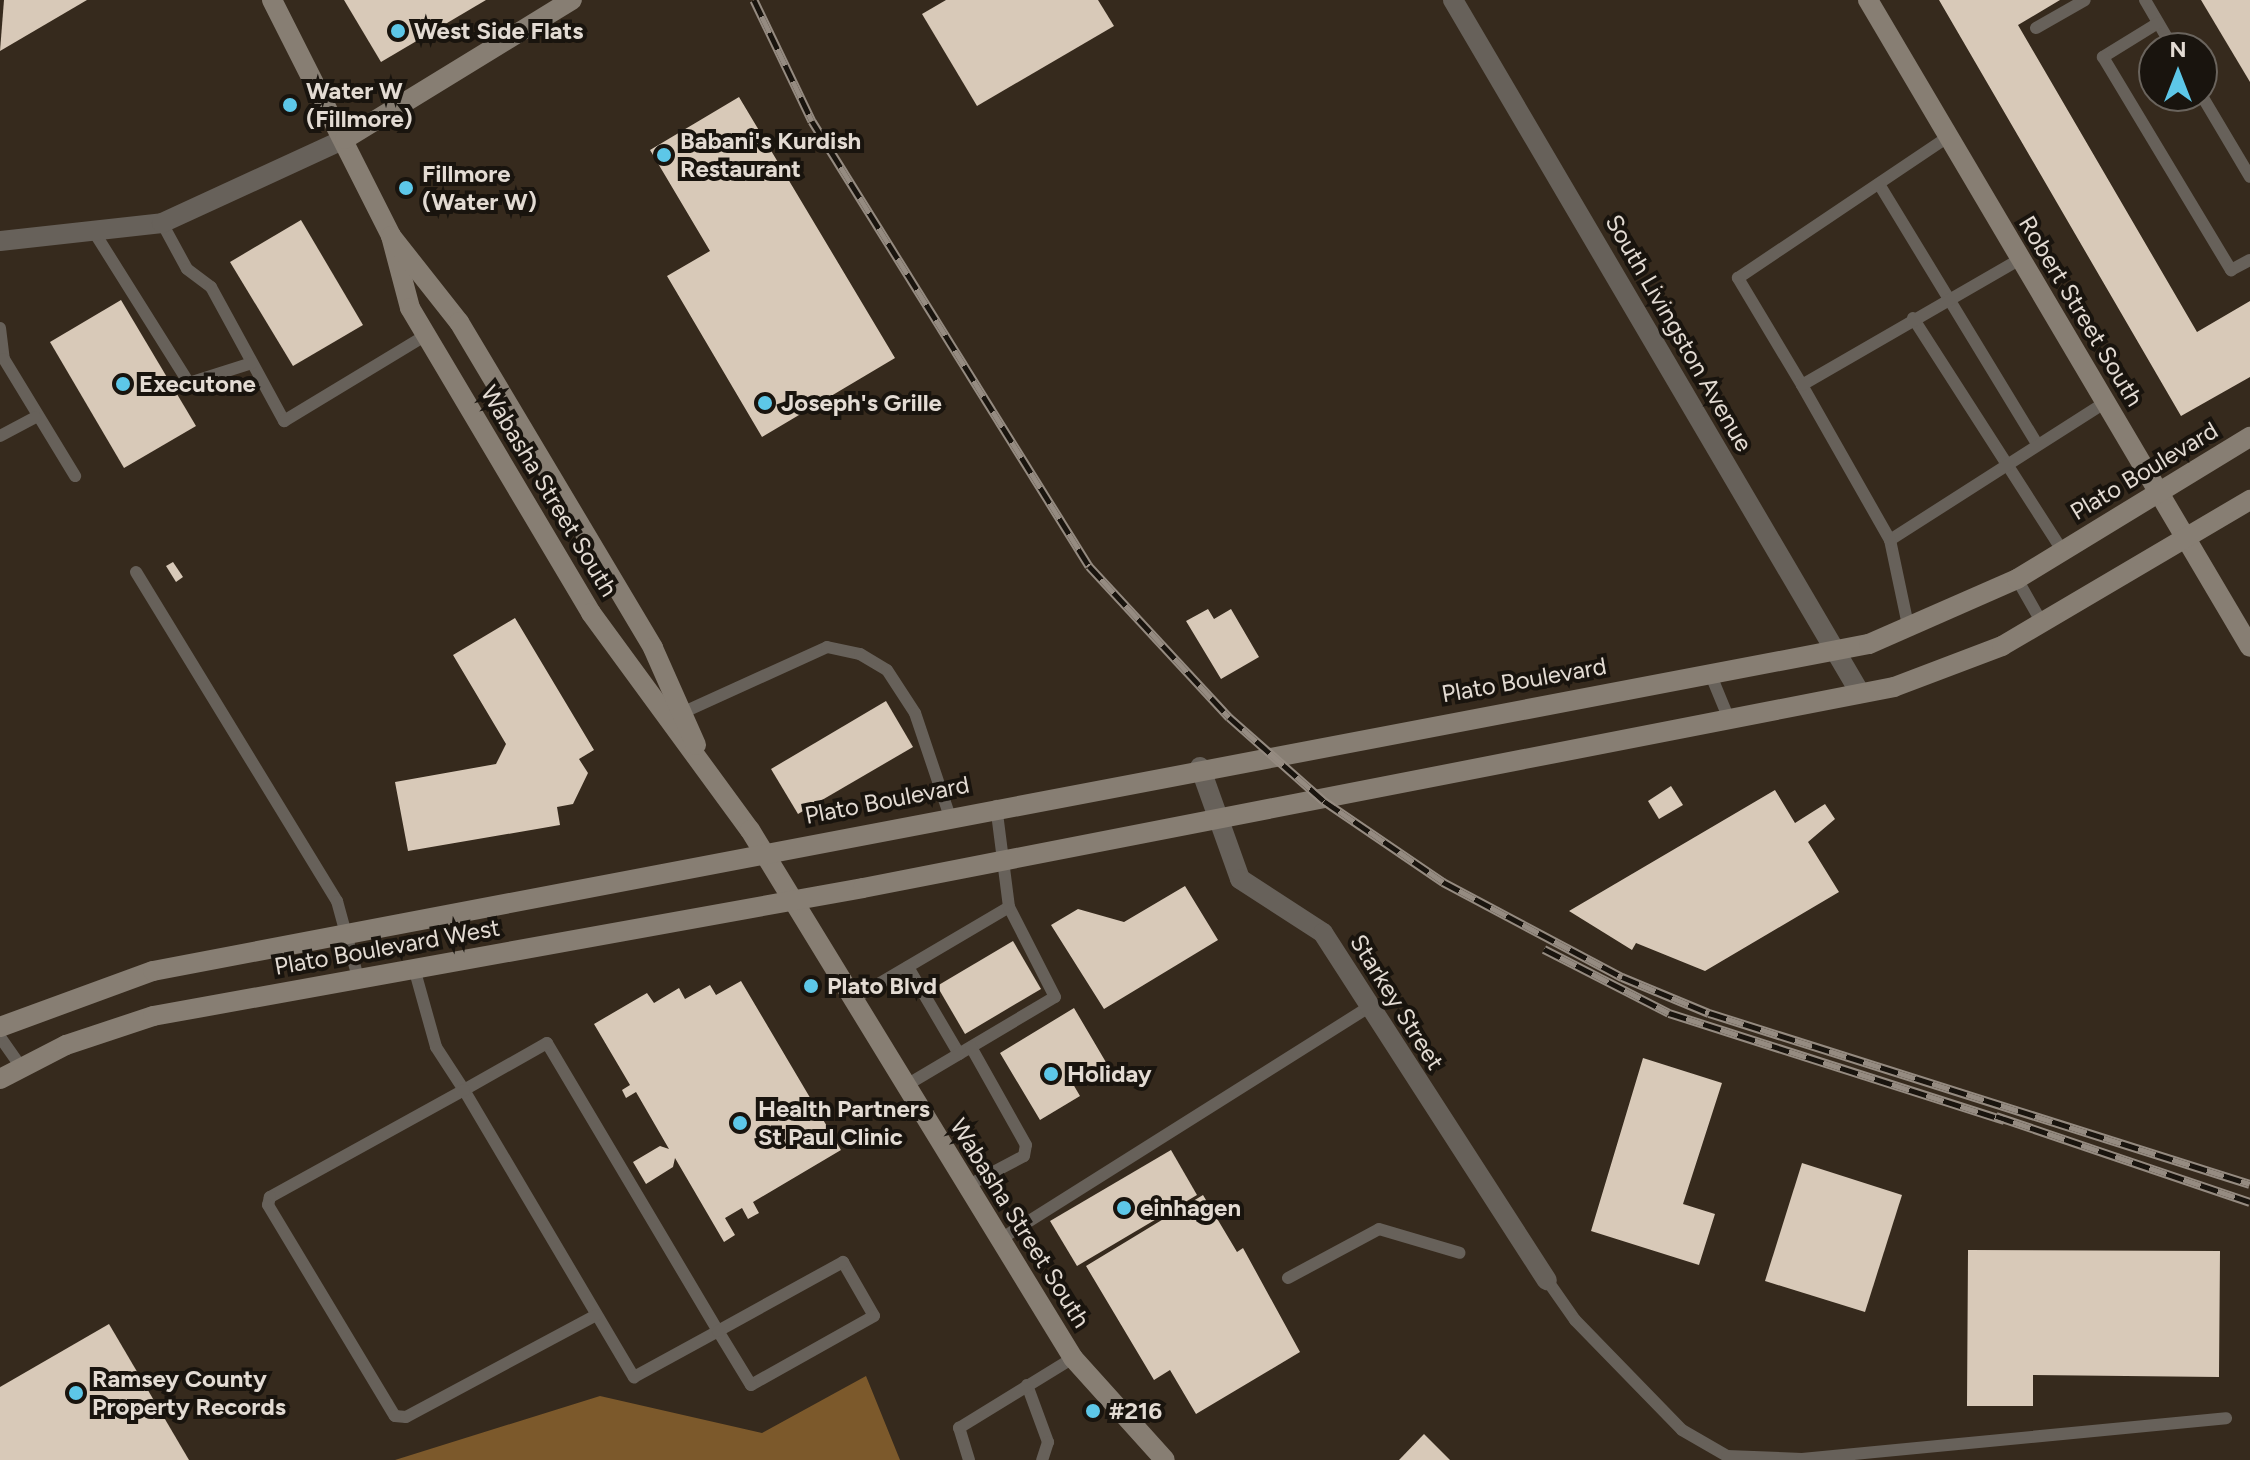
<!DOCTYPE html>
<html>
<head>
<meta charset="utf-8">
<style>
	body { margin:0 }
	#map { position:relative; width:2250px; height:1460px; overflow:hidden; background:#362a1d; font-family:Figtree,sans-serif }
	div>[style] { position:absolute }
	.forest>* { inset:0; background:#7c592b }
	.building>* { inset:0; background:#d8c9b8 }
	.lane>* { height:12px; margin:-6px; padding:0 6px; transform-origin:6px; border-radius:6px; background:#67615a }
	.street>* { height:20px; margin:-10px; padding:0 10px; transform-origin:10px; border-radius:10px; background:#67615a }
	.secondary>* { height:20px; margin:-10px; padding:0 10px; transform-origin:10px; border-radius:10px; background:#877e73 }
	.rail>* { height:9px; margin-top:-4.5px; transform-origin:0; background:repeating-linear-gradient(90deg,#19140e 0 18px,#958b81 0 36px); box-sizing:border-box; border-block:2px solid #958b81 }
	.dots>* { width:22px; height:22px; translate:-50% -50%; box-sizing:border-box; border:4px solid #19140e; border-radius:50% }
	span { translate:-50% -50%; white-space:nowrap; text-align:center; line-height:1.15; -webkit-text-stroke:8px #19140e; paint-order:stroke }
	.poi-label { font-size:24px; color:#e3dbd3; font-weight:700 }
	.left { translate:0 -50%; text-align:left }
	.street-label { font-size:24px; color:#e3dbd3 }
	.north { position:absolute; left:2138px; top:32px; width:80px; height:80px; box-sizing:border-box; background:#19140e; border:2px solid #6a645d; border-radius:50%; rotate:0deg; font-size:22px; font-weight:700; line-height:32px; text-align:center; color:#e3dbd3 }
	.north::after { content:''; display:block; margin:auto; width:28px; height:36px; background:#5dc7e8; clip-path:polygon(50% 0,100% 100%,50% 72%,0 100%) }
</style>
</head>
<body>
<div id="map">
	<div class="forest">
		<div style="clip-path:polygon(866px 1376px,900px 1460px,395px 1460px,600px 1396px,762px 1433px)"></div>
	</div>
	<div class="building">
		<div style="clip-path:polygon(4px 0,87px 0,0 51px)"></div>
		<div style="clip-path:polygon(344px 0,486px 0,381px 62px)"></div>
		<div style="clip-path:polygon(946px 0,1098px 0,1114px 26px,977px 106px,922px 14px)"></div>
		<div style="clip-path:polygon(1939px 0,2060px 0,2018px 25px,2197px 332px,2250px 301px,2250px 377px,2181px 416px)"></div>
		<div style="clip-path:polygon(2201px 0,2250px 0,2250px 82px)"></div>
		<div style="clip-path:polygon(739px 97px,895px 358px,762px 437px,667px 276px,710px 251px,650px 150px)"></div>
		<div style="clip-path:polygon(301px 220px,363px 325px,293px 366px,230px 262px)"></div>
		<div style="clip-path:polygon(121px 300px,196px 426px,124px 468px,50px 342px)"></div>
		<div style="clip-path:polygon(173px 562px,183px 577px,176px 582px,166px 566px)"></div>
		<div style="clip-path:polygon(1208px 609px,1214px 619px,1231px 609px,1259px 657px,1221px 679px,1186px 621px)"></div>
		<div style="clip-path:polygon(515px 618px,594px 750px,579px 759px,588px 773px,573px 804px,557px 807px,560px 825px,408px 851px,395px 782px,496px 764px,506px 744px,453px 655px)"></div>
		<div style="clip-path:polygon(886px 701px,913px 747px,798px 814px,771px 769px)"></div>
		<div style="clip-path:polygon(1671px 786px,1683px 805px,1659px 819px,1648px 801px)"></div>
		<div style="clip-path:polygon(1775px 790px,1795px 823px,1825px 804px,1835px 819px,1808px 842px,1839px 892px,1705px 971px,1636px 943px,1632px 950px,1569px 911px)"></div>
		<div style="clip-path:polygon(1185px 886px,1218px 940px,1104px 1009px,1051px 925px,1078px 909px,1124px 922px)"></div>
		<div style="clip-path:polygon(1013px 941px,1041px 989px,965px 1034px,937px 986px)"></div>
		<div style="clip-path:polygon(741px 981px,841px 1150px,753px 1202px,759px 1213px,748px 1219px,742px 1208px,725px 1218px,735px 1235px,724px 1242px,675px 1158px,673px 1167px,646px 1184px,633px 1162px,660px 1146px,669px 1149px,636px 1092px,626px 1098px,622px 1090px,630px 1085px,594px 1024px,647px 993px,654px 1003px,679px 988px,685px 999px,710px 985px,716px 995px)"></div>
		<div style="clip-path:polygon(1074px 1008px,1107px 1064px,1073px 1084px,1080px 1096px,1040px 1120px,1000px 1053px)"></div>
		<div style="clip-path:polygon(1643px 1058px,1722px 1083px,1683px 1204px,1715px 1214px,1699px 1265px,1591px 1231px)"></div>
		<div style="clip-path:polygon(1171px 1150px,1197px 1195px,1077px 1266px,1050px 1221px)"></div>
		<div style="clip-path:polygon(1802px 1163px,1902px 1195px,1865px 1312px,1765px 1281px)"></div>
		<div style="clip-path:polygon(1203px 1195px,1237px 1252px,1243px 1248px,1300px 1352px,1196px 1414px,1170px 1370px,1154px 1380px,1086px 1266px)"></div>
		<div style="clip-path:polygon(1968px 1250px,2220px 1251px,2219px 1377px,2033px 1375px,2033px 1406px,1967px 1406px)"></div>
		<div style="clip-path:polygon(109px 1324px,189px 1460px,0 1460px,0 1387px)"></div>
		<div style="clip-path:polygon(1424px 1434px,1450px 1460px,1399px 1460px)"></div>
	</div>
	<div class="lane">
		<div style="left:2145px;top:0;width:56px;rotate:59.7deg"></div>
		<div style="left:2158px;top:23px;width:65px;rotate:148.3deg"></div>
		<div style="left:2103px;top:57px;width:249px;rotate:59deg"></div>
		<div style="left:2231px;top:270px;width:21px;rotate:-28deg"></div>
		<div style="left:2036px;top:28px;width:56px;rotate:-29.7deg"></div>
		<div style="left:2202px;top:96px;width:94px;rotate:59.3deg"></div>
		<div style="left:1879px;top:184px;width:304px;rotate:58.7deg"></div>
		<div style="left:162px;top:223px;width:52px;rotate:61.5deg"></div>
		<div style="left:187px;top:269px;width:30px;rotate:37deg"></div>
		<div style="left:211px;top:287px;width:153px;rotate:61.4deg"></div>
		<div style="left:284px;top:421px;width:166px;rotate:-31.2deg"></div>
		<div style="left:96px;top:235px;width:175px;rotate:57.9deg"></div>
		<div style="left:189px;top:383px;width:66px;rotate:-17.6deg"></div>
		<div style="left:1913px;top:318px;width:276px;rotate:57.3deg"></div>
		<div style="left:0;top:328px;width:31px;rotate:83deg"></div>
		<div style="left:4px;top:359px;width:137px;rotate:58.7deg"></div>
		<div style="left:1802px;top:385px;width:125px;rotate:-120.9deg"></div>
		<div style="left:1738px;top:278px;width:253px;rotate:-33.9deg"></div>
		<div style="left:0;top:436px;width:40px;rotate:-28deg"></div>
		<div style="left:1890px;top:540px;width:256px;rotate:-32.6deg"></div>
		<div style="left:136px;top:572px;width:386px;rotate:58.6deg"></div>
		<div style="left:337px;top:901px;width:80px;rotate:74.7deg"></div>
		<div style="left:2017px;top:579px;width:51px;rotate:60.4deg"></div>
		<div style="left:1909px;top:630px;width:92px;rotate:-101.9deg"></div>
		<div style="left:1890px;top:540px;width:178px;rotate:-119.6deg"></div>
		<div style="left:1802px;top:385px;width:252px;rotate:-30deg"></div>
		<div style="left:1710px;top:673px;width:50px;rotate:67.6deg"></div>
		<div style="left:684px;top:712px;width:157px;rotate:-24.4deg"></div>
		<div style="left:827px;top:647px;width:34px;rotate:12deg"></div>
		<div style="left:860px;top:654px;width:31px;rotate:31deg"></div>
		<div style="left:887px;top:670px;width:51px;rotate:56.9deg"></div>
		<div style="left:915px;top:713px;width:107px;rotate:71.4deg"></div>
		<div style="left:908px;top:967px;width:101px;rotate:59.6deg"></div>
		<div style="left:414px;top:968px;width:82px;rotate:74.4deg"></div>
		<div style="left:436px;top:1047px;width:51px;rotate:56.9deg"></div>
		<div style="left:464px;top:1090px;width:334px;rotate:59.4deg"></div>
		<div style="left:634px;top:1377px;width:96px;rotate:-28.7deg"></div>
		<div style="left:718px;top:1331px;width:335px;rotate:-120.7deg"></div>
		<div style="left:547px;top:1043px;width:95px;rotate:150.5deg"></div>
		<div style="left:464px;top:1090px;width:222px;rotate:151.1deg"></div>
		<div style="left:270px;top:1197px;width:8px;rotate:104deg"></div>
		<div style="left:268px;top:1205px;width:246px;rotate:59deg"></div>
		<div style="left:395px;top:1416px;width:11px;rotate:5deg"></div>
		<div style="left:406px;top:1417px;width:216px;rotate:-28.2deg"></div>
		<div style="left:853px;top:999px;width:181px;rotate:-30.5deg"></div>
		<div style="left:0;top:1037px;width:37px;rotate:55deg"></div>
		<div style="left:905px;top:1086px;width:174px;rotate:-30.7deg"></div>
		<div style="left:1055px;top:997px;width:101px;rotate:-117.1deg"></div>
		<div style="left:1009px;top:907px;width:102px;rotate:-97.3deg"></div>
		<div style="left:967px;top:1186px;width:64px;rotate:-27.8deg"></div>
		<div style="left:1024px;top:1156px;width:11px;rotate:-80deg"></div>
		<div style="left:1026px;top:1145px;width:112px;rotate:-119.3deg"></div>
		<div style="left:999px;top:1240px;width:437px;rotate:-32.2deg"></div>
		<div style="left:843px;top:1262px;width:62px;rotate:60.1deg"></div>
		<div style="left:874px;top:1316px;width:141px;rotate:150.7deg"></div>
		<div style="left:751px;top:1385px;width:63px;rotate:-121.4deg"></div>
		<div style="left:718px;top:1331px;width:143px;rotate:-28.9deg"></div>
		<div style="left:1288px;top:1278px;width:103px;rotate:-28.3deg"></div>
		<div style="left:1379px;top:1229px;width:84px;rotate:16.5deg"></div>
		<div style="left:1547px;top:1280px;width:49px;rotate:55deg"></div>
		<div style="left:1575px;top:1320px;width:153px;rotate:45.8deg"></div>
		<div style="left:1682px;top:1430px;width:52px;rotate:30deg"></div>
		<div style="left:1727px;top:1456px;width:75px;rotate:2.3deg"></div>
		<div style="left:1802px;top:1459px;width:426px;rotate:-5.5deg"></div>
		<div style="left:1027px;top:1385px;width:61px;rotate:69.8deg"></div>
		<div style="left:1048px;top:1442px;width:19px;rotate:108deg"></div>
		<div style="left:969px;top:1460px;width:34px;rotate:-107deg"></div>
		<div style="left:959px;top:1428px;width:134px;rotate:-31.6deg"></div>
	</div>
	<div class="street">
		<div style="left:1453px;top:0;width:804px;rotate:59.57deg"></div>
		<div style="left:0;top:241px;width:163px;rotate:-6.3deg"></div>
		<div style="left:162px;top:223px;width:201px;rotate:-24.7deg"></div>
		<div style="left:1200px;top:767px;width:119px;rotate:70.3deg"></div>
		<div style="left:1240px;top:879px;width:99px;rotate:33deg"></div>
		<div style="left:1323px;top:933px;width:413px;rotate:57.2deg"></div>
	</div>
	<div class="secondary">
		<div style="left:272px;top:0;width:264px;rotate:63.2deg"></div>
		<div style="left:391px;top:236px;width:74px;rotate:75.2deg"></div>
		<div style="left:410px;top:308px;width:355px;rotate:59.3deg"></div>
		<div style="left:591px;top:613px;width:269px;rotate:53.8deg"></div>
		<div style="left:750px;top:830px;width:619px;rotate:58.54deg"></div>
		<div style="left:1073px;top:1358px;width:137px;rotate:48deg"></div>
		<div style="left:1868px;top:0;width:751px;rotate:59.44deg"></div>
		<div style="left:345px;top:139px;width:266px;rotate:-31.5deg"></div>
		<div style="left:391px;top:236px;width:110px;rotate:51.7deg"></div>
		<div style="left:459px;top:322px;width:379px;rotate:59.2deg"></div>
		<div style="left:653px;top:648px;width:106px;rotate:66.1deg"></div>
		<div style="left:0;top:1027px;width:163px;rotate:-20.1deg"></div>
		<div style="left:153px;top:971px;width:1747px;rotate:-10.79deg"></div>
		<div style="left:1869px;top:644px;width:162px;rotate:-23.7deg"></div>
		<div style="left:2017px;top:579px;width:273px;rotate:-31.4deg"></div>
		<div style="left:0;top:1079px;width:74px;rotate:-27.3deg"></div>
		<div style="left:66px;top:1045px;width:92px;rotate:-18.4deg"></div>
		<div style="left:153px;top:1016px;width:721px;rotate:-10.22deg"></div>
		<div style="left:863px;top:888px;width:1050px;rotate:-11.03deg"></div>
		<div style="left:1894px;top:687px;width:116px;rotate:-20.8deg"></div>
		<div style="left:2002px;top:646px;width:288px;rotate:-30.5deg"></div>
	</div>
	<div class="rail">
		<div style="left:754px;top:0;width:134px;rotate:64.4deg"></div>
		<div style="left:812px;top:121px;width:524px;rotate:58.1deg"></div>
		<div style="left:1089px;top:566px;width:206px;rotate:47.2deg"></div>
		<div style="left:1229px;top:717px;width:127px;rotate:41.5deg"></div>
		<div style="left:1324px;top:801px;width:144px;rotate:34.2deg"></div>
		<div style="left:1443px;top:882px;width:203px;rotate:28deg"></div>
		<div style="left:1622px;top:977px;width:94px;rotate:22.5deg"></div>
		<div style="left:1709px;top:1013px;width:567px;rotate:17.54deg"></div>
		<div style="left:1544px;top:949px;width:140px;rotate:27.1deg"></div>
		<div style="left:1669px;top:1013px;width:352px;rotate:17.7deg"></div>
		<div style="left:1996px;top:1116px;width:268px;rotate:18.7deg"></div>
	</div>
	<div class="dots">
		<div style="left:398px;top:31px;background:#5dc7e8"></div>
		<div style="left:290px;top:105px;background:#5dc7e8"></div>
		<div style="left:664px;top:155px;background:#5dc7e8"></div>
		<div style="left:406px;top:188px;background:#5dc7e8"></div>
		<div style="left:123px;top:384px;background:#5dc7e8"></div>
		<div style="left:765px;top:403px;background:#5dc7e8"></div>
		<div style="left:811px;top:986px;background:#5dc7e8"></div>
		<div style="left:1051px;top:1074px;background:#5dc7e8"></div>
		<div style="left:740px;top:1123px;background:#5dc7e8"></div>
		<div style="left:1124px;top:1208px;background:#5dc7e8"></div>
		<div style="left:76px;top:1393px;background:#5dc7e8"></div>
		<div style="left:1093px;top:1411px;background:#5dc7e8"></div>
	</div>
	<div class="poi-label">
		<span class="left" style="left:414px;top:31px">West Side Flats</span>
		<span class="left" style="left:306px;top:105px">Water W<br>(Fillmore)</span>
		<span class="left" style="left:680px;top:155px">Babani's Kurdish<br>Restaurant</span>
		<span class="left" style="left:422px;top:188px">Fillmore<br>(Water W)</span>
		<span class="left" style="left:139px;top:384px">Executone</span>
		<span class="left" style="left:781px;top:403px">Joseph's Grille</span>
		<span class="left" style="left:827px;top:986px">Plato Blvd</span>
		<span class="left" style="left:1067px;top:1074px">Holiday</span>
		<span class="left" style="left:758px;top:1123px">Health Partners<br>St Paul Clinic</span>
		<span class="left" style="left:1140px;top:1208px">einhagen</span>
		<span class="left" style="left:92px;top:1393px">Ramsey County<br>Property Records</span>
		<span class="left" style="left:1109px;top:1411px">#216</span>
	</div>
	<div class="street-label">
		<span style="left:2081px;top:311px;rotate:59deg">Robert Street South</span>
		<span style="left:1679px;top:333px;rotate:60deg">South Livingston Avenue</span>
		<span style="left:2144px;top:471px;rotate:-31deg">Plato Boulevard</span>
		<span style="left:549px;top:491px;rotate:59deg">Wabasha Street South</span>
		<span style="left:1524px;top:680px;rotate:-10deg">Plato Boulevard</span>
		<span style="left:887px;top:800px;rotate:-11deg">Plato Boulevard</span>
		<span style="left:387px;top:947px;rotate:-10deg">Plato Boulevard West</span>
		<span style="left:1397px;top:1002px;rotate:58deg">Starkey Street</span>
		<span style="left:1020px;top:1223px;rotate:58deg">Wabasha Street South</span>
	</div>
	<div class="north">N</div>
</div>
</body>
</html>
